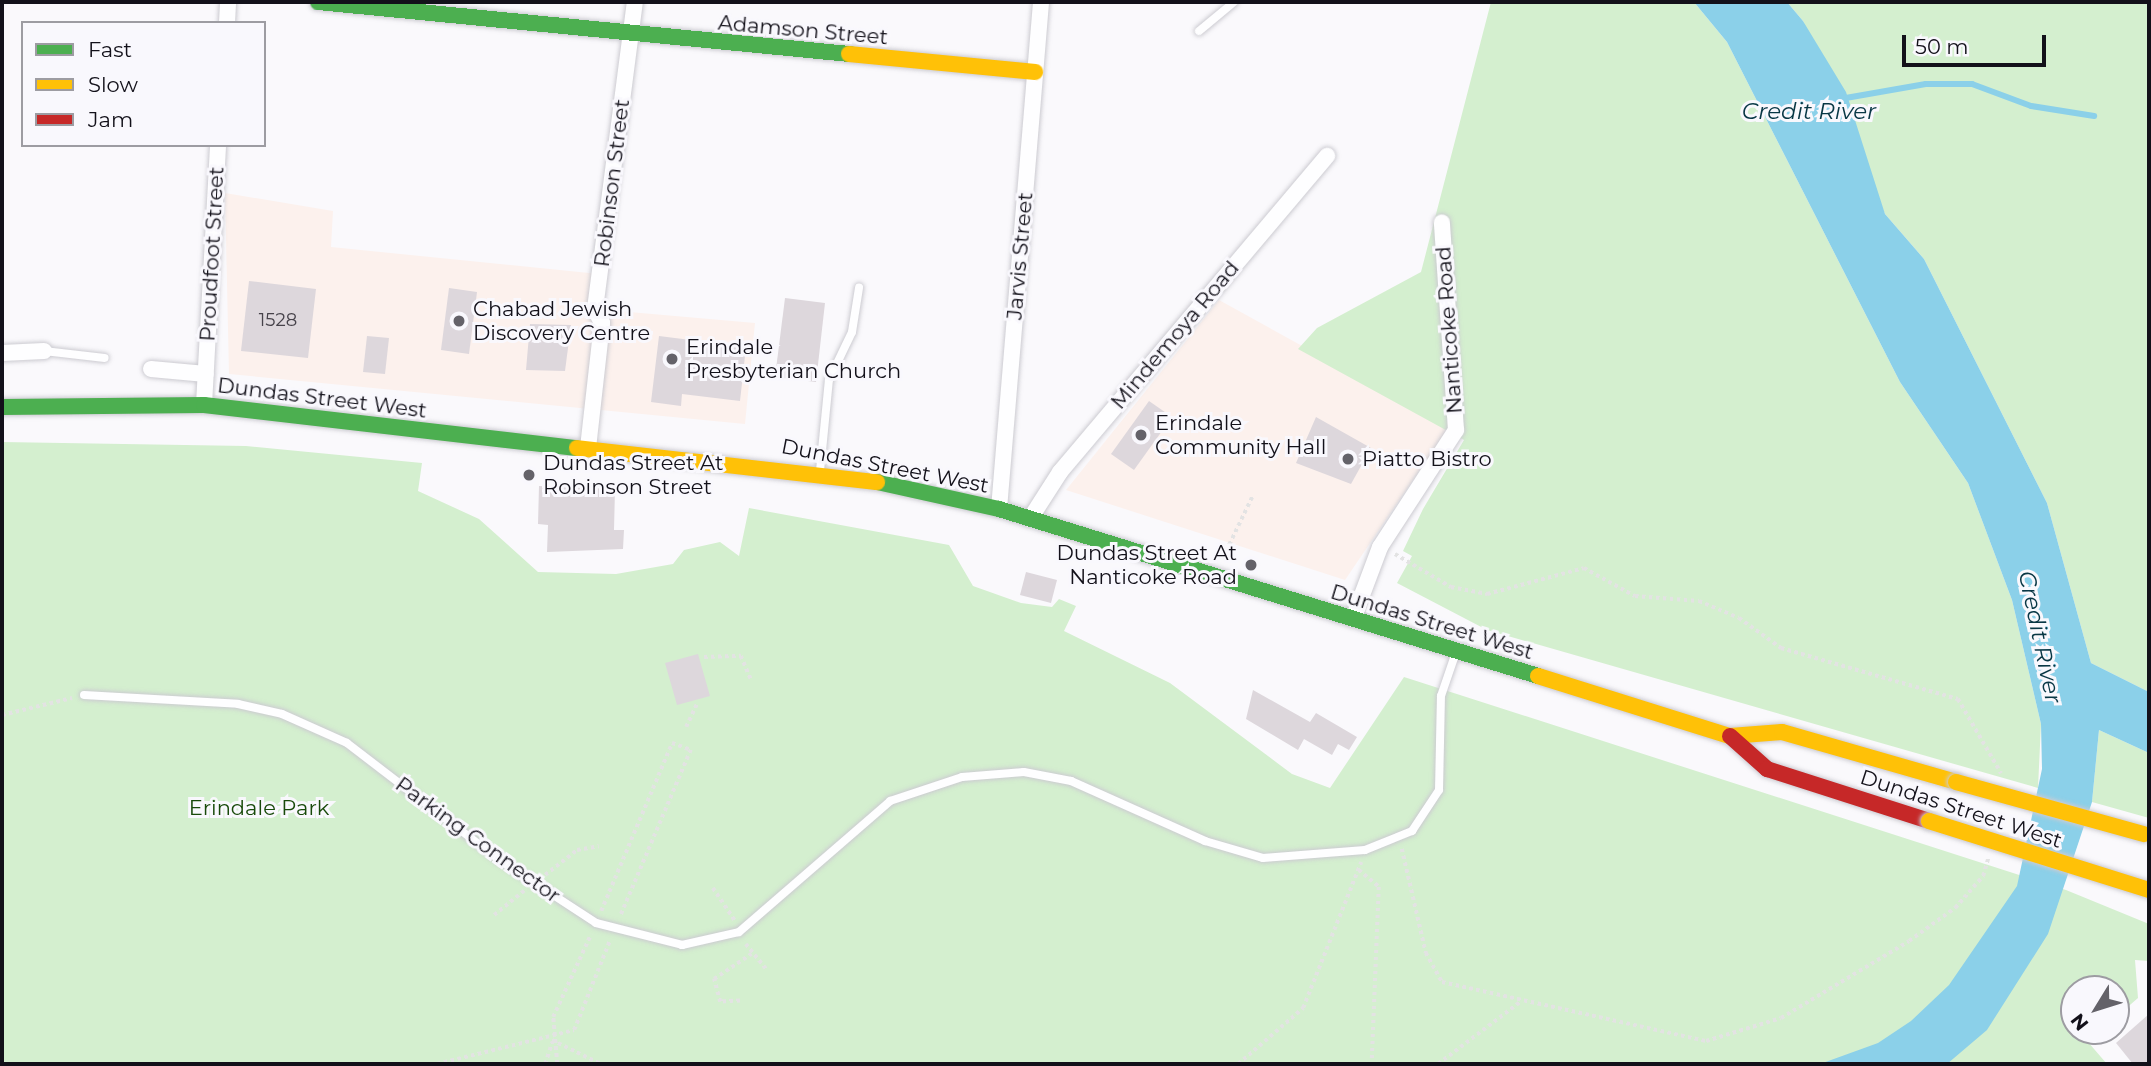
<!DOCTYPE html>
<html>
<head>
<meta charset="utf-8">
<style>
	body { margin:0 }
	#map { position:relative; width:2151px; height:1066px; overflow:hidden; background:#faf9fc; font-family:Montserrat,sans-serif }
	div>[style] { position:absolute }
	.commercial>* { inset:0; background:#fcf1ed }
	.green>* { inset:0; background:#d4efcf }
	.water>* { inset:0; background:#8bd0e9 }
	.stream>* { height:6px; margin:-3px; padding:0 3px; transform-origin:3px; border-radius:3px; background:#8bd0e9 }
	.building>* { inset:0; background:#ddd7dc }
	.path>* { height:3.5px; margin-top:-1.75px; transform-origin:0; background:repeating-linear-gradient(90deg,#e3e3e3 0 3.5px,transparent 0 7px) }
	.roads { filter:drop-shadow(0 0 2px #cccbd1) drop-shadow(0 0 2px #cccbd1) }
	.lane>* { height:8px; margin:-4px; padding:0 4px; transform-origin:4px; border-radius:4px; background:#fefeff }
	.street>* { height:16px; margin:-8px; padding:0 8px; transform-origin:8px; border-radius:8px; background:#fefeff }
	.fast>* { height:16px; margin:-8px; padding:0 8px; transform-origin:8px; border-radius:8px; background:#4caf50 }
	.slow>* { height:16px; margin:-8px; padding:0 8px; transform-origin:8px; border-radius:8px; background:#ffc107 }
	.jam>* { height:16px; margin:-8px; padding:0 8px; transform-origin:8px; border-radius:8px; background:#c62828 }
	.bridges { filter:drop-shadow(0 0 2px #cccbd1) drop-shadow(0 0 2px #cccbd1) }
	.slow-bridge>* { height:16px; margin:-8px; padding:0 8px; transform-origin:8px; border-radius:8px; background:#ffc107 }
	.dots>* { width:19px; height:19px; translate:-50% -50%; box-sizing:border-box; border:4px solid #f9f8fd; border-radius:50% }
	span { translate:-50% -50%; white-space:nowrap; text-align:center; line-height:1.15; -webkit-text-stroke:6px #f9f8fd; paint-order:stroke }
	.number-label { font-size:18px; color:#46424a }
	.number-label span { -webkit-text-stroke-width:0 }
	.street-label { font-size:21px; color:#13111a }
	.poi-label { font-size:21px; color:#13111a }
	.left { translate:0 -50%; text-align:left }
	.right { translate:-100% -50%; text-align:right }
	.park-label { font-size:21px; color:#184a0a }
	.water-label { font-size:23px; color:#083745; font-style:italic }
	.frame { position:absolute; inset:0; border:4px solid #13111a; pointer-events:none }
	.legend { position:absolute; left:21px; top:21px; width:245px; height:126px; box-sizing:border-box; background:#f9f8fd; border:2px solid #9d9ca2; margin:0; padding:9px 12px; list-style:none; font-size:21px; color:#13111a }
	.legend li { display:flex; align-items:center; gap:14px; height:35px }
	.legend b { width:35px; border:2px solid #9d9ca2 }
	.north { position:absolute; left:2060px; top:975px; width:70px; height:70px; box-sizing:border-box; background:#f9f8fd; border:2px solid #9d9ca2; border-radius:50%; rotate:232deg; font-size:19px; font-weight:700; line-height:28px; text-align:center; color:#13111a }
	.north::after { content:''; display:block; margin:auto; width:24px; height:32px; background:#646269; clip-path:polygon(50% 0,100% 100%,50% 72%,0 100%) }
	.scale { position:absolute; left:1902px; top:35px; width:144px; height:32px; box-sizing:border-box; border:4px solid #13111a; border-top:0; padding-left:9px; font-size:21px; line-height:24px; white-space:nowrap; color:#13111a; -webkit-text-stroke:5px #f9f8fd; paint-order:stroke }
</style>
</head>
<body>
<div id="map">
	<div class="commercial">
		<div style="clip-path:polygon(225px 193px,333px 211px,331px 247px,599px 274px,595px 309px,755px 323px,745px 424px,229px 374px)"></div>
		<div style="clip-path:polygon(1219px 300px,1449px 427px,1345px 580px,1066px 490px)"></div>
	</div>
	<div class="green">
		<div style="clip-path:polygon(1491px 2px,1694px 2px,1727px 42px,1900px 382px,1968px 483px,2012px 600px,2041px 724px,2038px 788px,1487px 630px,1397px 583px,1412px 556px,1403px 551px,1423px 509px,1464px 440px,1298px 349px,1317px 328px,1421px 272px)"></div>
		<div style="clip-path:polygon(1787px 2px,2148px 2px,2149px 692px,2091px 663px,2047px 503px,1924px 259px,1885px 214px,1803px 21px)"></div>
		<div style="clip-path:polygon(2px 442px,246px 446px,422px 463px,418px 491px,479px 519px,538px 572px,616px 574px,673px 564px,684px 550px,720px 542px,739px 556px,749px 508px,949px 545px,973px 586px,1021px 603px,1052px 607px,1059px 599px,1076px 606px,1064px 631px,1170px 683px,1292px 774px,1330px 788px,1404px 677px,2066px 890px,2149px 924px,2149px 961px,2135px 960px,2138px 998px,2116px 1017px,2116px 989px,2074px 989px,2074px 1031px,2100px 1031px,2088px 1042px,2107px 1064px,2px 1064px)"></div>
		<div style="clip-path:polygon(2099px 730px,2149px 753px,2149px 818px,2092px 802px)"></div>
	</div>
	<div class="water">
		<div style="clip-path:polygon(1694px 2px,1787px 2px,1803px 21px,1846px 92px,1885px 214px,1924px 259px,2047px 503px,2091px 663px,2149px 692px,2149px 753px,2099px 730px,2092px 802px,2048px 934px,1987px 1030px,1947px 1064px,1820px 1064px,1878px 1043px,1911px 1021px,1949px 985px,2017px 886px,2042px 769px,2041px 724px,2012px 600px,1968px 483px,1900px 382px,1727px 42px)"></div>
	</div>
	<div class="stream">
		<div style="left:1840px;top:99px;width:87px;rotate:-9.9deg"></div>
		<div style="left:1926px;top:84px;width:46px"></div>
		<div style="left:1972px;top:84px;width:63px;rotate:20.4deg"></div>
		<div style="left:2031px;top:106px;width:64px;rotate:9deg"></div>
	</div>
	<div class="building">
		<div style="clip-path:polygon(249px 281px,316px 289px,308px 358px,241px 351px)"></div>
		<div style="clip-path:polygon(449px 288px,477px 292px,469px 354px,441px 350px)"></div>
		<div style="clip-path:polygon(785px 298px,825px 303px,816px 382px,775px 377px)"></div>
		<div style="clip-path:polygon(530px 324px,571px 325px,565px 371px,526px 370px)"></div>
		<div style="clip-path:polygon(367px 336px,389px 338px,385px 374px,363px 372px)"></div>
		<div style="clip-path:polygon(659px 336px,746px 347px,740px 401px,682px 394px,681px 406px,651px 402px)"></div>
		<div style="clip-path:polygon(1149px 401px,1172px 417px,1134px 470px,1111px 454px)"></div>
		<div style="clip-path:polygon(1316px 417px,1371px 448px,1351px 484px,1296px 463px)"></div>
		<div style="clip-path:polygon(539px 486px,615px 489px,614px 530px,624px 530px,623px 549px,547px 552px,548px 525px,538px 524px)"></div>
		<div style="clip-path:polygon(1026px 572px,1057px 580px,1051px 603px,1020px 595px)"></div>
		<div style="clip-path:polygon(698px 654px,710px 696px,677px 705px,665px 663px)"></div>
		<div style="clip-path:polygon(1253px 690px,1310px 722px,1316px 713px,1357px 737px,1349px 750px,1338px 744px,1332px 755px,1304px 739px,1298px 750px,1246px 719px)"></div>
		<div style="clip-path:polygon(2149px 1014px,2149px 1064px,2133px 1064px,2116px 1043px)"></div>
	</div>
	<div class="path">
		<div style="left:1226px;top:551px;width:60px;rotate:-64.3deg"></div>
		<div style="left:1395px;top:554px;width:65px;rotate:30.5deg"></div>
		<div style="left:1451px;top:587px;width:37px;rotate:11deg"></div>
		<div style="left:1487px;top:594px;width:100px;rotate:-15deg"></div>
		<div style="left:1584px;top:568px;width:58px;rotate:28.8deg"></div>
		<div style="left:1635px;top:596px;width:64px;rotate:4.5deg"></div>
		<div style="left:1699px;top:601px;width:43px;rotate:23deg"></div>
		<div style="left:1739px;top:618px;width:52px;rotate:35.5deg"></div>
		<div style="left:1781px;top:648px;width:184px;rotate:16.1deg"></div>
		<div style="left:1958px;top:699px;width:86px;rotate:59.8deg"></div>
		<div style="left:704px;top:657px;width:37px;rotate:-2deg"></div>
		<div style="left:741px;top:656px;width:26px;rotate:67deg"></div>
		<div style="left:2px;top:715px;width:72px;rotate:-13.7deg"></div>
		<div style="left:686px;top:727px;width:26px;rotate:-65deg"></div>
		<div style="left:1402px;top:849px;width:107px;rotate:77deg"></div>
		<div style="left:1426px;top:953px;width:33px;rotate:61deg"></div>
		<div style="left:1442px;top:982px;width:271px;rotate:12.6deg"></div>
		<div style="left:1706px;top:1041px;width:78px;rotate:-17deg"></div>
		<div style="left:1781px;top:1018px;width:149px;rotate:-31deg"></div>
		<div style="left:1909px;top:941px;width:57px;rotate:-35.7deg"></div>
		<div style="left:1955px;top:908px;width:43px;rotate:-48.8deg"></div>
		<div style="left:1983px;top:876px;width:18px;rotate:-74deg"></div>
		<div style="left:1359px;top:870px;width:26px;rotate:40deg"></div>
		<div style="left:1379px;top:887px;width:177px;rotate:92.3deg"></div>
		<div style="left:545px;top:875px;width:41px;rotate:-38deg"></div>
		<div style="left:577px;top:850px;width:22px;rotate:-10deg"></div>
		<div style="left:713px;top:888px;width:40px;rotate:56deg"></div>
		<div style="left:601px;top:911px;width:182px;rotate:-67.1deg"></div>
		<div style="left:672px;top:743px;width:20px;rotate:20deg"></div>
		<div style="left:691px;top:750px;width:181px;rotate:113deg"></div>
		<div style="left:494px;top:915px;width:40px;rotate:-39deg"></div>
		<div style="left:746px;top:944px;width:33px;rotate:51deg"></div>
		<div style="left:740px;top:1001px;width:20px;rotate:177deg"></div>
		<div style="left:720px;top:1002px;width:24px;rotate:-105deg"></div>
		<div style="left:714px;top:979px;width:45px;rotate:-34deg"></div>
		<div style="left:552px;top:1040px;width:55px;rotate:26.1deg"></div>
		<div style="left:437px;top:1064px;width:141px;rotate:-13.9deg"></div>
		<div style="left:574px;top:1030px;width:97px;rotate:-68.2deg"></div>
		<div style="left:545px;top:1064px;width:23px;rotate:-72deg"></div>
		<div style="left:557px;top:1064px;width:47px;rotate:-94.9deg"></div>
		<div style="left:553px;top:1017px;width:91px;rotate:-65.4deg"></div>
		<div style="left:1080px;top:1064px;width:28px"></div>
		<div style="left:1238px;top:1064px;width:86px;rotate:-40.7deg"></div>
		<div style="left:1303px;top:1008px;width:157px;rotate:-68.3deg"></div>
		<div style="left:1438px;top:1064px;width:103px;rotate:-37.1deg"></div>
	</div>
	<div class="roads">
		<div class="lane">
			<div style="left:1199px;top:31px;width:45px;rotate:-39.6deg"></div>
			<div style="left:44px;top:351px;width:61px;rotate:6.5deg"></div>
			<div style="left:820px;top:471px;width:91px;rotate:-84.4deg"></div>
			<div style="left:829px;top:380px;width:53px;rotate:-64.4deg"></div>
			<div style="left:852px;top:332px;width:45px;rotate:-81deg"></div>
			<div style="left:84px;top:695px;width:154px;rotate:3.3deg"></div>
			<div style="left:238px;top:704px;width:45px;rotate:12.8deg"></div>
			<div style="left:282px;top:714px;width:71px;rotate:24deg"></div>
			<div style="left:347px;top:743px;width:190px;rotate:37.5deg"></div>
			<div style="left:498px;top:859px;width:117px;rotate:33.1deg"></div>
			<div style="left:596px;top:923px;width:89px;rotate:14.3deg"></div>
			<div style="left:682px;top:945px;width:58px;rotate:-12.8deg"></div>
			<div style="left:739px;top:932px;width:200px;rotate:-40.9deg"></div>
			<div style="left:890px;top:801px;width:76px;rotate:-18.4deg"></div>
			<div style="left:962px;top:777px;width:62px;rotate:-4.6deg"></div>
			<div style="left:1024px;top:772px;width:48px;rotate:10.8deg"></div>
			<div style="left:1071px;top:781px;width:147px;rotate:24.1deg"></div>
			<div style="left:1205px;top:841px;width:60px;rotate:16.3deg"></div>
			<div style="left:1263px;top:858px;width:102px;rotate:-4.5deg"></div>
			<div style="left:1365px;top:850px;width:51px;rotate:-22deg"></div>
			<div style="left:1412px;top:831px;width:49px;rotate:-56.6deg"></div>
			<div style="left:1439px;top:790px;width:94px;rotate:-88.8deg"></div>
			<div style="left:1441px;top:696px;width:43px;rotate:-71.1deg"></div>
		</div>
		<div class="street">
			<div style="left:227px;top:23px;width:21px;rotate:-87deg"></div>
			<div style="left:2px;top:353px;width:42px;rotate:-2.7deg"></div>
			<div style="left:151px;top:369px;width:55px;rotate:5.2deg"></div>
			<div style="left:204px;top:405px;width:260px;rotate:-86.9deg"></div>
			<div style="left:588px;top:448px;width:126px;rotate:-83.6deg"></div>
			<div style="left:602px;top:323px;width:16px;rotate:-117deg"></div>
			<div style="left:595px;top:309px;width:310px;rotate:-82.6deg"></div>
			<div style="left:999px;top:509px;width:509px;rotate:-85.26deg"></div>
			<div style="left:1030px;top:519px;width:56px;rotate:-57.4deg"></div>
			<div style="left:1060px;top:472px;width:414px;rotate:-49.8deg"></div>
			<div style="left:1353px;top:619px;width:77px;rotate:-69.4deg"></div>
			<div style="left:1380px;top:547px;width:140px;rotate:-57deg"></div>
			<div style="left:1456px;top:430px;width:208px;rotate:-93.9deg"></div>
		</div>
		<div class="fast">
			<div style="left:318px;top:2px;width:534px;rotate:5.59deg"></div>
			<div style="left:2px;top:407px;width:202px;rotate:-0.6deg"></div>
			<div style="left:204px;top:405px;width:375px;rotate:6.6deg"></div>
			<div style="left:877px;top:482px;width:125px;rotate:12.5deg"></div>
			<div style="left:999px;top:509px;width:564px;rotate:17.21deg"></div>
		</div>
		<div class="slow">
			<div style="left:849px;top:54px;width:187px;rotate:5.5deg"></div>
			<div style="left:577px;top:448px;width:302px;rotate:6.5deg"></div>
			<div style="left:1538px;top:676px;width:201px;rotate:17.4deg"></div>
			<div style="left:1730px;top:736px;width:52px;rotate:-4.4deg"></div>
			<div style="left:1782px;top:732px;width:181px;rotate:16deg"></div>
		</div>
		<div class="jam">
			<div style="left:1730px;top:736px;width:50px;rotate:41.7deg"></div>
			<div style="left:1767px;top:769px;width:170px;rotate:17.8deg"></div>
		</div>
	</div>
	<div class="bridges">
		<div class="slow-bridge">
			<div style="left:1956px;top:782px;width:195px;rotate:15.5deg"></div>
			<div style="left:1929px;top:821px;width:231px;rotate:17.4deg"></div>
		</div>
	</div>
	<div class="dots">
		<div style="left:459px;top:321px;background:#646269"></div>
		<div style="left:672px;top:359px;background:#646269"></div>
		<div style="left:1141px;top:435px;background:#646269"></div>
		<div style="left:1348px;top:459px;background:#646269"></div>
		<div style="left:529px;top:475px;background:#646269"></div>
		<div style="left:1251px;top:565px;background:#646269"></div>
	</div>
	<div class="number-label">
		<span style="left:278px;top:320px">1528</span>
	</div>
	<div class="street-label">
		<span style="left:803px;top:30px;rotate:5deg">Adamson Street</span>
		<span style="left:612px;top:183px;rotate:-83deg">Robinson Street</span>
		<span style="left:212px;top:254px;rotate:-87deg">Proudfoot Street</span>
		<span style="left:1020px;top:256px;rotate:-85deg">Jarvis Street</span>
		<span style="left:1449px;top:330px;rotate:-94deg">Nanticoke Road</span>
		<span style="left:1175px;top:335px;rotate:-50deg">Mindemoya Road</span>
		<span style="left:322px;top:398px;rotate:7deg">Dundas Street West</span>
		<span style="left:885px;top:466px;rotate:11deg">Dundas Street West</span>
		<span style="left:1432px;top:622px;rotate:17deg">Dundas Street West</span>
		<span style="left:1961px;top:809px;rotate:18deg">Dundas Street West</span>
		<span style="left:478px;top:840px;rotate:36deg">Parking Connector</span>
	</div>
	<div class="poi-label">
		<span class="left" style="left:473px;top:321px">Chabad Jewish<br>Discovery Centre</span>
		<span class="left" style="left:686px;top:359px">Erindale<br>Presbyterian Church</span>
		<span class="left" style="left:1155px;top:435px">Erindale<br>Community Hall</span>
		<span class="left" style="left:1362px;top:459px">Piatto Bistro</span>
		<span class="left" style="left:543px;top:475px">Dundas Street At<br>Robinson Street</span>
		<span class="right" style="left:1237px;top:565px">Dundas Street At<br>Nanticoke Road</span>
	</div>
	<div class="park-label">
		<span style="left:259px;top:808px">Erindale Park</span>
	</div>
	<div class="water-label">
		<span style="left:1809px;top:111px">Credit River</span>
		<span style="left:2040px;top:637px;rotate:78deg">Credit River</span>
	</div>
	<div class="frame"></div>
	<ul class="legend">
	<li><b style="height:9px;background:#4caf50"></b>Fast</li>
	<li><b style="height:9px;background:#ffc107"></b>Slow</li>
	<li><b style="height:9px;background:#c62828"></b>Jam</li>
	</ul>
	<div class="north">N</div>
	<div class="scale">50 m</div>
</div>
</body>
</html>
